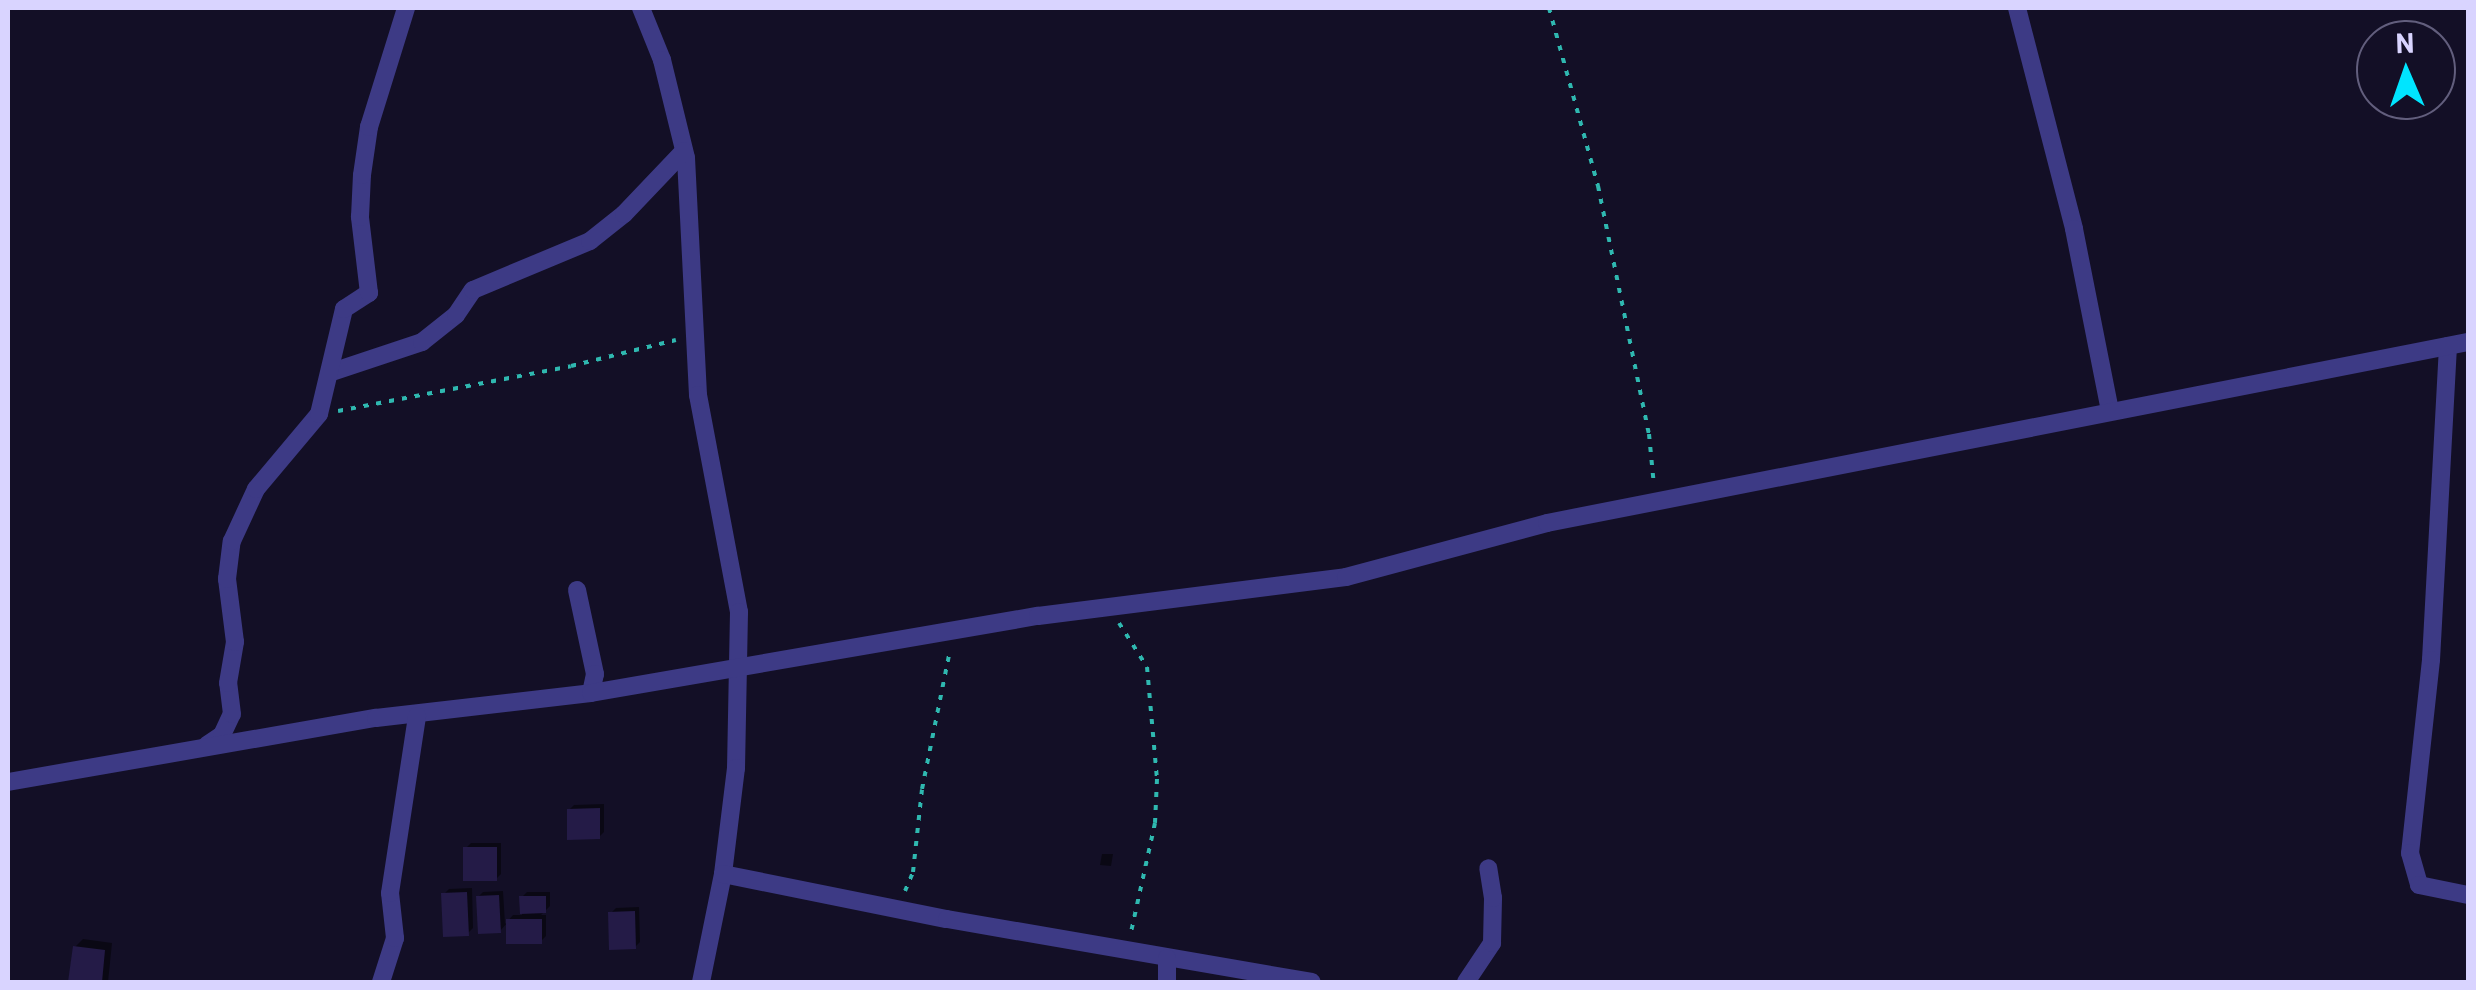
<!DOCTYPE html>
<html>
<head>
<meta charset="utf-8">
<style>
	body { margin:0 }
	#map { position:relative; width:2476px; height:990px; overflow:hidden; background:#130f26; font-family:Barlow,sans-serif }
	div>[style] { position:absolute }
	.shadow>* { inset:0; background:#0007 }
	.building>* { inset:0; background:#241b47 }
	.path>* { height:4px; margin-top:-2px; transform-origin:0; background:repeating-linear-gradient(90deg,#2fb8b0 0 5px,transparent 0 13px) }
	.street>* { height:18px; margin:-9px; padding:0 9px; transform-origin:9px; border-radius:9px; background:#3d3a85 }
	span { translate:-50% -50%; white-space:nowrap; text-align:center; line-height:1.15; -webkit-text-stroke:8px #130f26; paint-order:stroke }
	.frame { position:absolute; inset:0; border:10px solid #d9d4ff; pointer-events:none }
	.north { position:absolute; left:2356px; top:20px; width:100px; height:100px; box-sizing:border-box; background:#130f26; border:2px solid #625e7d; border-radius:50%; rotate:358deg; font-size:28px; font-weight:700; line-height:40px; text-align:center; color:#d9d4ff }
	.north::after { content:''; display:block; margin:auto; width:35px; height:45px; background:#00e5ff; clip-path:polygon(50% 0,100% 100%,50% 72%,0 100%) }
</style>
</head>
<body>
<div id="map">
	<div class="shadow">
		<div style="clip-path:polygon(604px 804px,604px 832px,599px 837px,569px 810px,574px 805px)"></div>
		<div style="clip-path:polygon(471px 843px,501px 843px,501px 874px,496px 879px,466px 848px)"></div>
		<div style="clip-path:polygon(1113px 854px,1111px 866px,1100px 865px,1102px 854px)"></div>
		<div style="clip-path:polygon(472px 888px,473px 928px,468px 933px,444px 894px,449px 889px)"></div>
		<div style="clip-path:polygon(503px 891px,505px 924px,513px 915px,522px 915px,522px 897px,527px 892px,550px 892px,550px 906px,541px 915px,546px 915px,546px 936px,541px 941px,508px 922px,500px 931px,478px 897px,483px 892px)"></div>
		<div style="clip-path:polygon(639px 907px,640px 942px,635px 947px,611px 913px,616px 908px)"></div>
		<div style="clip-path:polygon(83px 939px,112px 943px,108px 982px,73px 982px,75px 947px)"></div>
	</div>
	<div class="building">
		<div style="clip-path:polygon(600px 808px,600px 839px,567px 840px,567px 809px)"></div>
		<div style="clip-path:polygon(463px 847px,497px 847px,497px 881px,463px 881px)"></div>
		<div style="clip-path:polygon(467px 892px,469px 936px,443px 937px,441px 893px)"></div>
		<div style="clip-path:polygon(499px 895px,501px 933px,478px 934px,476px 896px)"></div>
		<div style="clip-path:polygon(519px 896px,546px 896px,546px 913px,520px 914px)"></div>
		<div style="clip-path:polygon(635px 911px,636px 949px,609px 950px,608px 912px)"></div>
		<div style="clip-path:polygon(506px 919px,542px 919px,542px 944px,506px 944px)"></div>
		<div style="clip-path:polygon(73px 946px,105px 950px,102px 982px,68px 982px)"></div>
	</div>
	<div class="path">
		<div style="left:1549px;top:8px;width:185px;rotate:74.6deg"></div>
		<div style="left:1598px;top:186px;width:253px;rotate:78.4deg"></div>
		<div style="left:1649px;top:434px;width:52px;rotate:84.5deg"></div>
		<div style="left:338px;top:411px;width:237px;rotate:-10.9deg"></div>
		<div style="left:571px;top:366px;width:108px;rotate:-13.9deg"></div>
		<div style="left:1119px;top:623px;width:52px;rotate:57.5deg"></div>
		<div style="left:1147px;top:667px;width:112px;rotate:84.9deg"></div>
		<div style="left:1157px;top:779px;width:44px;rotate:92.6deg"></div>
		<div style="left:1155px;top:823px;width:112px;rotate:102.4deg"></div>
		<div style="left:905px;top:891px;width:21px;rotate:-67deg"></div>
		<div style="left:913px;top:872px;width:83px;rotate:-83.8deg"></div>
		<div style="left:922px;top:789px;width:142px;rotate:-78.6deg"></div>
	</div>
	<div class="street">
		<div style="left:641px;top:8px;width:56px;rotate:68deg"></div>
		<div style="left:662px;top:60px;width:101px;rotate:76.2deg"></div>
		<div style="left:686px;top:158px;width:237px;rotate:87.1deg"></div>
		<div style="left:698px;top:395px;width:221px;rotate:79.3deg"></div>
		<div style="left:739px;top:612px;width:156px;rotate:91.1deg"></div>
		<div style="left:736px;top:768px;width:107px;rotate:97deg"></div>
		<div style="left:723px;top:874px;width:110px;rotate:101.5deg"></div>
		<div style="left:2017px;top:8px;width:228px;rotate:75.5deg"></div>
		<div style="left:2074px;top:229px;width:186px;rotate:78.8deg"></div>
		<div style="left:2448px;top:346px;width:314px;rotate:93.1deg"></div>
		<div style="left:2431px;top:660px;width:194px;rotate:96.2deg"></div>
		<div style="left:2410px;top:853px;width:33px;rotate:74deg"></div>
		<div style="left:2419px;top:885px;width:50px;rotate:11.5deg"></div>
		<div style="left:332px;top:372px;width:95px;rotate:-18.4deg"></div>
		<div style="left:422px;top:342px;width:43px;rotate:-38.5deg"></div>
		<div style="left:456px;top:315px;width:30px;rotate:-56deg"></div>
		<div style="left:473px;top:290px;width:127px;rotate:-22.7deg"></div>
		<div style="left:590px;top:241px;width:43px;rotate:-38.5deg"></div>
		<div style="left:624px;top:214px;width:87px;rotate:-46.4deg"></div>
		<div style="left:577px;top:590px;width:86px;rotate:77.9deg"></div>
		<div style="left:595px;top:674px;width:19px;rotate:102deg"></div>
		<div style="left:207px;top:745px;width:18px;rotate:-34deg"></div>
		<div style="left:222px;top:735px;width:23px;rotate:-65deg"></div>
		<div style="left:232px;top:714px;width:31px;rotate:-97deg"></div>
		<div style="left:228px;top:683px;width:42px;rotate:-80.3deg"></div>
		<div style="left:235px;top:642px;width:64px;rotate:-97.2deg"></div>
		<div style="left:227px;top:579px;width:38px;rotate:-83deg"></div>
		<div style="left:232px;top:541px;width:57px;rotate:-65.2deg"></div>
		<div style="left:256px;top:489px;width:98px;rotate:-50deg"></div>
		<div style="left:319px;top:414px;width:108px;rotate:-76.6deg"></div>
		<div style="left:344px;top:309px;width:30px;rotate:-33deg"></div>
		<div style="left:369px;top:293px;width:77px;rotate:-96.8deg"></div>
		<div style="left:360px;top:217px;width:42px;rotate:-87.3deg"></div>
		<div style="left:362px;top:175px;width:49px;rotate:-81.7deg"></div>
		<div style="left:369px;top:127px;width:125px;rotate:-72.7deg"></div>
		<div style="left:8px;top:782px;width:374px;rotate:-9.9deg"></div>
		<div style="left:376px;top:718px;width:216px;rotate:-6.6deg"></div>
		<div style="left:591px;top:693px;width:454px;rotate:-9.8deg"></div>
		<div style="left:1038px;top:616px;width:310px;rotate:-7.2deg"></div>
		<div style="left:1346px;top:577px;width:208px;rotate:-15deg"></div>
		<div style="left:1547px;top:523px;width:939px;rotate:-11.12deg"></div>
		<div style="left:723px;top:874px;width:228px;rotate:11.4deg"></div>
		<div style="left:947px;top:919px;width:370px;rotate:9.8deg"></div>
		<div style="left:381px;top:982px;width:46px;rotate:-72.3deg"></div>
		<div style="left:395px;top:938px;width:45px;rotate:-96.3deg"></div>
		<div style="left:390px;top:893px;width:179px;rotate:-81.3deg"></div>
		<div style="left:1167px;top:982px;width:24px;rotate:-90deg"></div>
		<div style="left:1466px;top:982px;width:47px;rotate:-56.3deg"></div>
		<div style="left:1492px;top:943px;width:45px;rotate:-88.7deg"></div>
		<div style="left:1493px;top:898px;width:30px;rotate:-99deg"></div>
	</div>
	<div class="frame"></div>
	<div class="north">N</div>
</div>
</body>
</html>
